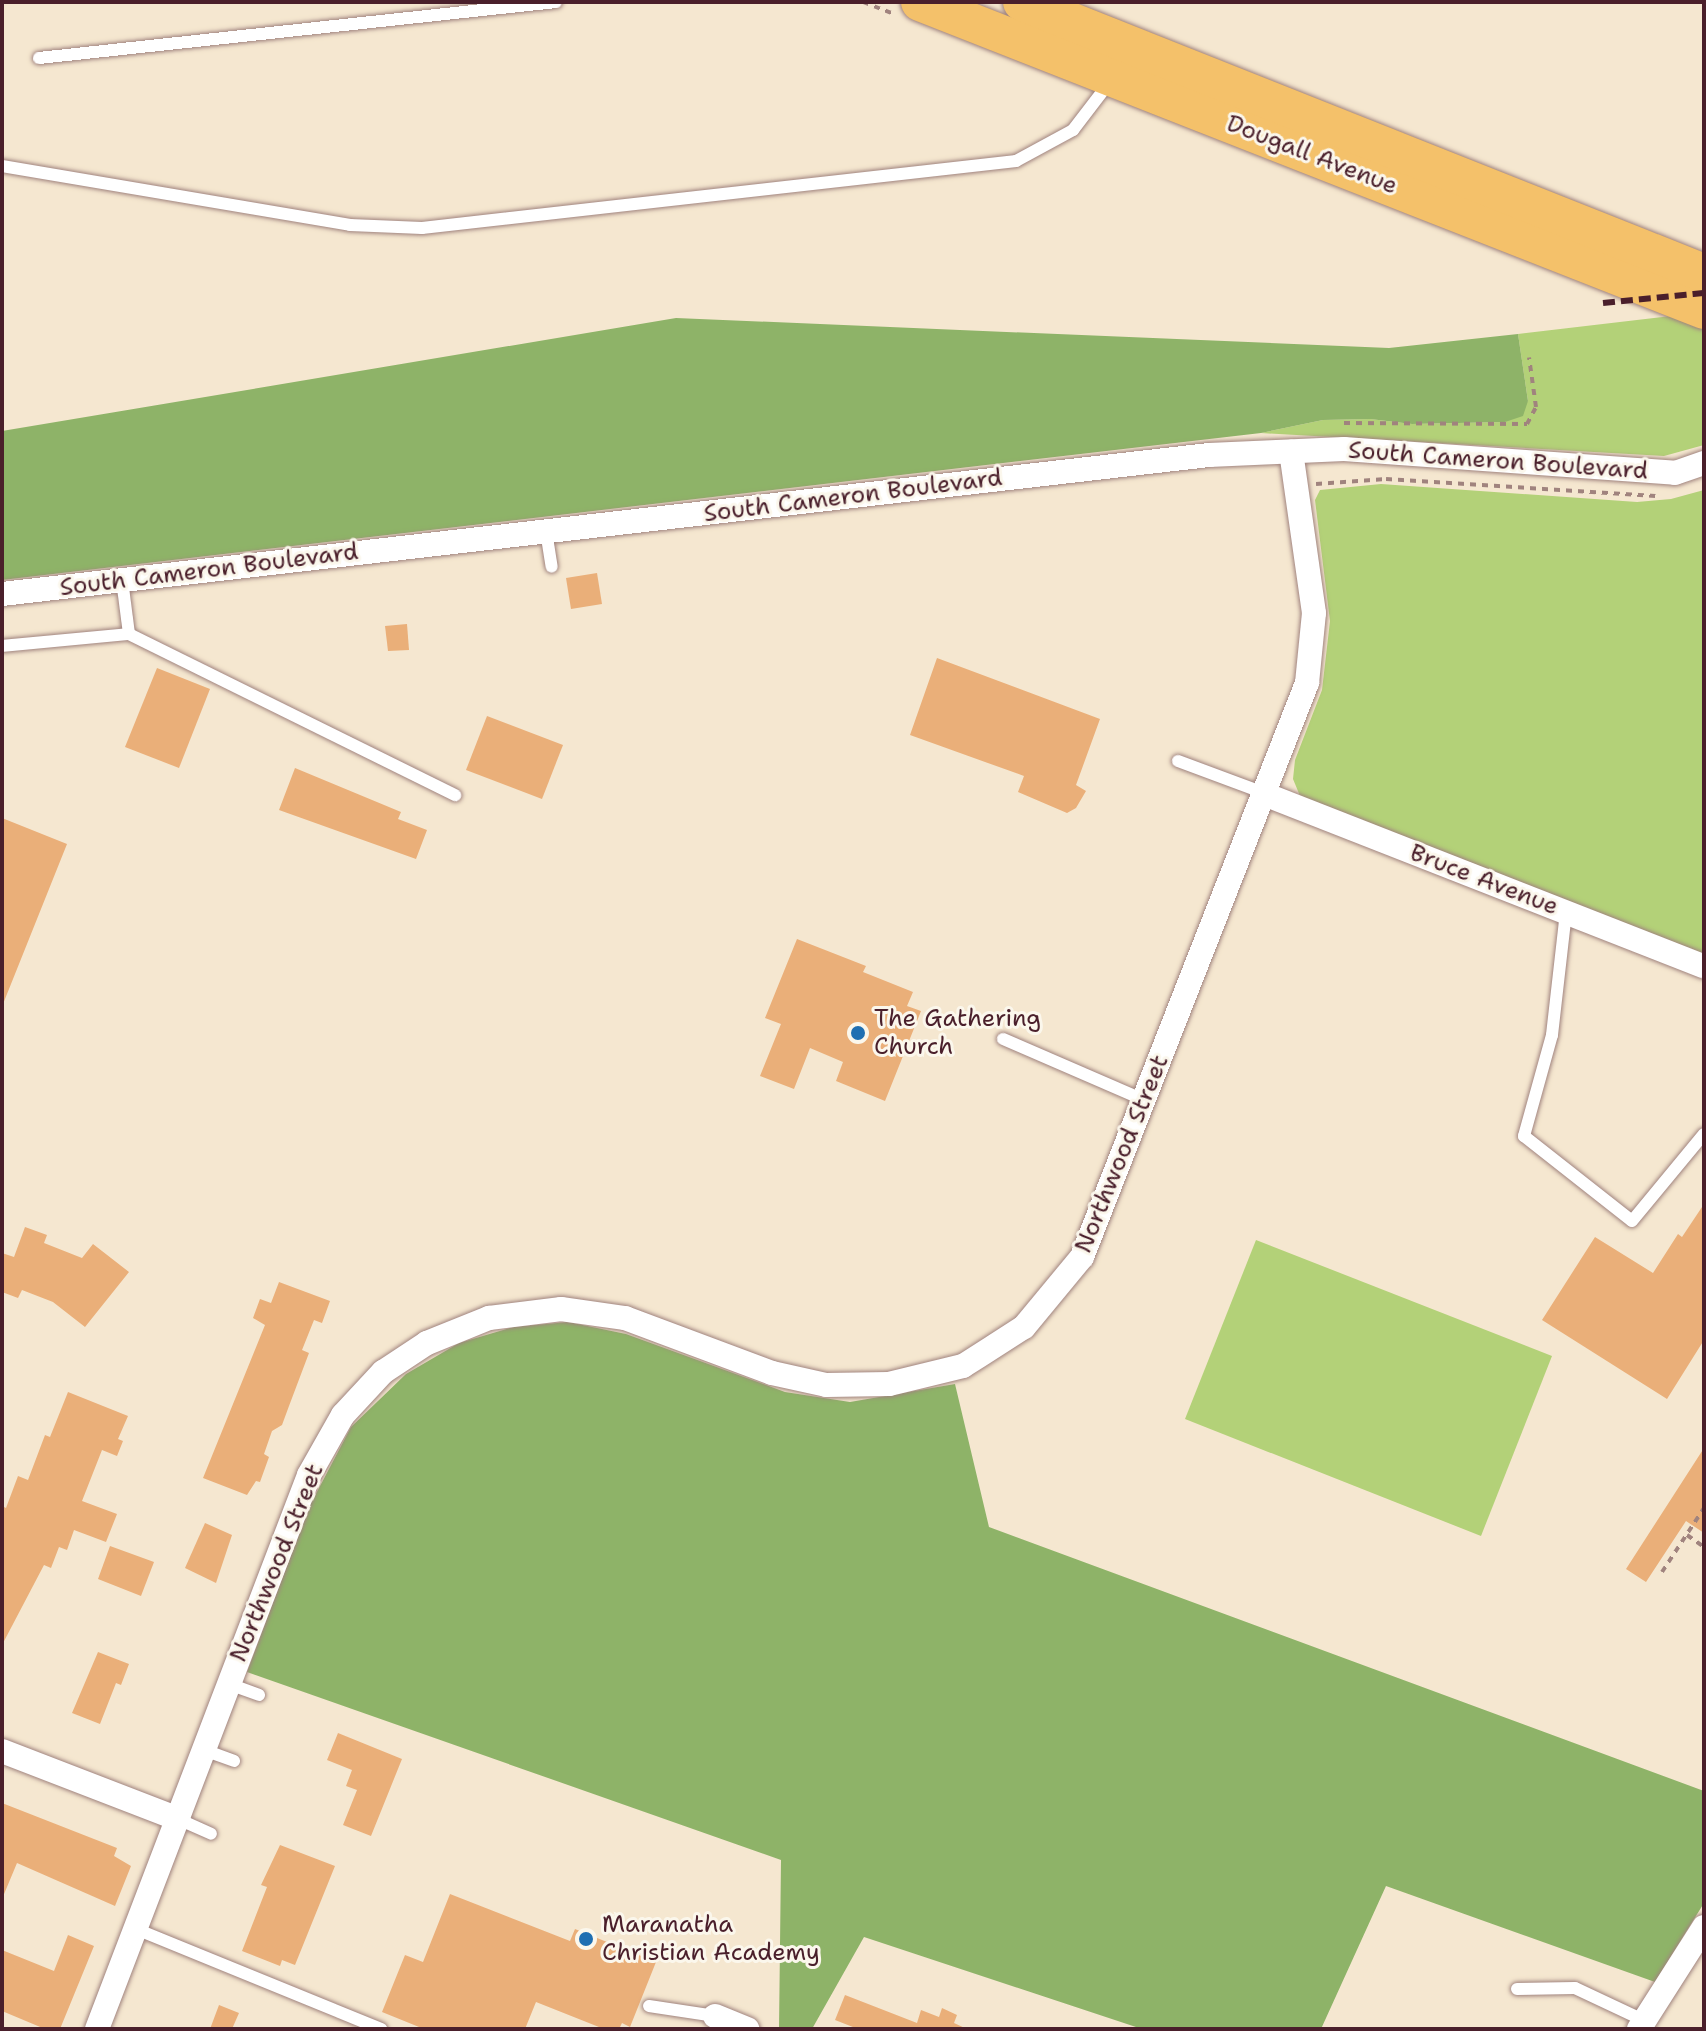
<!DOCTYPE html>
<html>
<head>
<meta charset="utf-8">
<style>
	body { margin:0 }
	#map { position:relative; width:1706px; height:2031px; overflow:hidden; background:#f5e7d0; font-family:"Shantell Sans",sans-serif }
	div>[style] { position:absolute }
	.green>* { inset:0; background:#b3d178 }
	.forest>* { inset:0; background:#8eb368 }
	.building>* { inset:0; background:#eaaf79 }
	.path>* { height:4px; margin-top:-2px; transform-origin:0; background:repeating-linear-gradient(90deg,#a0837e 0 6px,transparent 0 12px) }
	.roads { filter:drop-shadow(0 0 2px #a0837e) drop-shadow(0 0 2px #a0837e) }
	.lane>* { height:12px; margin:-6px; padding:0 6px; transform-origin:6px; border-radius:6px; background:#fff }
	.street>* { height:24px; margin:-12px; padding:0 12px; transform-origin:12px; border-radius:12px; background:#fff }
	.primary>* { height:38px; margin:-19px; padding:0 19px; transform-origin:19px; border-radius:19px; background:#f4c16a }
	.rail>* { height:6px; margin-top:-3px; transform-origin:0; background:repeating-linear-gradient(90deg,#4a1f2b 0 12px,transparent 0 18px) }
	.dots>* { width:22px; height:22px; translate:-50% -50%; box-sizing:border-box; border:4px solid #fbf7ec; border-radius:50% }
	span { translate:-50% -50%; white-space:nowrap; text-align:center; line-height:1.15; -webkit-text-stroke:6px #fbf7ec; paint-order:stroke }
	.street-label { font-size:24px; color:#4a1f2b }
	.poi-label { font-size:24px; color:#4a1f2b }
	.left { translate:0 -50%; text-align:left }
	.frame { position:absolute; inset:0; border:4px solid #4a1f2b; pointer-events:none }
</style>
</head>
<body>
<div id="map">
	<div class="green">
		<div style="clip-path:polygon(1688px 314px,1704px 321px,1704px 445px,1664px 456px,1261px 433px,1323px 420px,1370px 419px,1412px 424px,1505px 422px,1528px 401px,1518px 334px)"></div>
		<div style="clip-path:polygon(1381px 484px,1637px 502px,1671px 499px,1704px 490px,1704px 957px,1300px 796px,1293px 779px,1295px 760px,1322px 690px,1330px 621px,1315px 500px,1320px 490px)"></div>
		<div style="clip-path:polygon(1256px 1240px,1552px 1356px,1481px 1536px,1185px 1419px)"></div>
	</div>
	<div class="forest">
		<div style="clip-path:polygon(676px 318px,1389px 348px,1518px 334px,1528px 401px,1523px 416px,1505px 422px,1412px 424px,1370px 419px,1323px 420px,1261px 433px,2px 580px,2px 431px)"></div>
		<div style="clip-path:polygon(568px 1322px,626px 1334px,785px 1392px,850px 1402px,955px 1384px,989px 1527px,1704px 1791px,1704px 1903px,1655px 1982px,1386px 1886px,1321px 2029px,1142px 2029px,864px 1937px,812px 2029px,779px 2029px,781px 1860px,247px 1672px,309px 1507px,351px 1427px,406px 1374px,459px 1343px,513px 1327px)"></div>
	</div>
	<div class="building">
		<div style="clip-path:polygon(597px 573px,602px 604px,571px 609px,566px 578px)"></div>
		<div style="clip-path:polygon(407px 624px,409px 650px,388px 651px,385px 626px)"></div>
		<div style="clip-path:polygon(937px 658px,1100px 719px,1076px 785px,1086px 791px,1076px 808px,1067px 813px,1018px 792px,1024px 776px,910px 735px)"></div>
		<div style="clip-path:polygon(157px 668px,210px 689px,179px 768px,125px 747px)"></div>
		<div style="clip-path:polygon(487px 716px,563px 745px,542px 799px,466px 770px)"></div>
		<div style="clip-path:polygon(295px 768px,401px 812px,398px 819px,427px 830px,416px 859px,279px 810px)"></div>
		<div style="clip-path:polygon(2px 818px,67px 844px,3px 1004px,2px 1004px)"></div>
		<div style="clip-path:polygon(797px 939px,866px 966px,863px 972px,913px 992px,907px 1006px,921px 1011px,885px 1101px,836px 1081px,843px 1062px,810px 1048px,794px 1089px,760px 1076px,781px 1024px,765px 1018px)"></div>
		<div style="clip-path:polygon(1704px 1204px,1704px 1340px,1667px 1399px,1542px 1320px,1595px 1237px,1653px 1273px,1678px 1234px,1682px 1237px)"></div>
		<div style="clip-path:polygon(25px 1227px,47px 1235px,44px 1243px,82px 1258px,93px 1244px,129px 1272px,85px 1327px,53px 1302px,22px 1290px,18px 1298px,2px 1292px,2px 1253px,14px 1257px)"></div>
		<div style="clip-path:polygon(279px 1282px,330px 1301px,322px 1323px,314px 1320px,302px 1350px,309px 1353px,289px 1406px,282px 1425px,272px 1431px,264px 1454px,269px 1457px,260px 1482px,256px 1481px,247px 1495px,203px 1478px,265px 1325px,253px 1318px,260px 1299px,271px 1303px)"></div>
		<div style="clip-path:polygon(68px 1392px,128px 1416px,118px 1439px,123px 1441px,117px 1456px,102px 1450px,82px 1501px,117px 1514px,106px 1542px,74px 1530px,67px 1550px,59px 1547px,51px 1568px,44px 1565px,2px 1645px,2px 1506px,6px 1508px,18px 1476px,28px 1480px,45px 1435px,50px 1437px)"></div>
		<div style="clip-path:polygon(1704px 1448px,1704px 1533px,1686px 1521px,1646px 1582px,1626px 1569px)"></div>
		<div style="clip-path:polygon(205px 1523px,232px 1535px,216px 1583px,185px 1568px)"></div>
		<div style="clip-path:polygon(110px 1546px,154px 1562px,141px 1596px,98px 1579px)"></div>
		<div style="clip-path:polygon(98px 1652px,129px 1664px,121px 1685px,116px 1683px,100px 1724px,72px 1713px)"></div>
		<div style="clip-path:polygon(338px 1733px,402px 1759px,371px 1836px,343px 1825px,357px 1790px,346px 1786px,352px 1770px,327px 1760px)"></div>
		<div style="clip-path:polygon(2px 1803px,117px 1848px,114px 1856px,131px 1866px,115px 1906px,17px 1863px,2px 1899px)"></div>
		<div style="clip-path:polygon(280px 1845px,335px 1866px,295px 1965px,282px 1960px,280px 1966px,242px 1951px,267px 1887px,261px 1885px)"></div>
		<div style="clip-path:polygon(450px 1894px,570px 1941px,575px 1929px,656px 1962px,630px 2027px,622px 2023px,619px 2029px,604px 2029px,536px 2002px,525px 2029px,424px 2029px,382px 2012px,405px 1955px,423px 1962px)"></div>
		<div style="clip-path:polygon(68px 1935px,94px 1946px,60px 2029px,45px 2029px,2px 2011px,2px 1950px,54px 1971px)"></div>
		<div style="clip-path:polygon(845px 1995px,917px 2023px,921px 2010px,939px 2017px,942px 2008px,957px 2015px,954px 2023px,967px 2029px,858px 2029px,835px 2020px)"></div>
		<div style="clip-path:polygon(219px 2005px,239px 2013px,232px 2029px,210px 2029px)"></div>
	</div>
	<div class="path">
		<div style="left:863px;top:2px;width:33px;rotate:21deg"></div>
		<div style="left:1344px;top:423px;width:183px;rotate:0.3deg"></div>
		<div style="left:1527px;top:424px;width:19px;rotate:-62deg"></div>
		<div style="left:1536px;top:407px;width:50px;rotate:-98deg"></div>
		<div style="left:1316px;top:484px;width:70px;rotate:-4.1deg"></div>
		<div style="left:1386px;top:479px;width:270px;rotate:3.6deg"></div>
		<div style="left:1687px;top:1535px;width:21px;rotate:35deg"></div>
		<div style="left:1662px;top:1572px;width:77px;rotate:-56.7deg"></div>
	</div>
	<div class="roads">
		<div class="lane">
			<div style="left:39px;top:58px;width:520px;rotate:-6.18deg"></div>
			<div style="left:2px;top:166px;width:353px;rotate:9.6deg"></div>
			<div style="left:350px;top:225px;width:72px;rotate:2.4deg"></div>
			<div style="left:422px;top:228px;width:598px;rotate:-6.44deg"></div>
			<div style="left:1016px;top:161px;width:65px;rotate:-28.5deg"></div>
			<div style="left:1073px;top:130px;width:59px;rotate:-52.5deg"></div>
			<div style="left:546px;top:531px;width:36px;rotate:81deg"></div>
			<div style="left:122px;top:580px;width:54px;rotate:82.6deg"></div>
			<div style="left:129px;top:634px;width:364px;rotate:26.3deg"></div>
			<div style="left:2px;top:646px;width:128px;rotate:-5.4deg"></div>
			<div style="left:1178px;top:761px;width:92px;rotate:20.4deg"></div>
			<div style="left:1566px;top:912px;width:124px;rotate:96.5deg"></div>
			<div style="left:1552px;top:1035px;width:105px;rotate:105.5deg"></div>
			<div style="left:1524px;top:1136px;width:137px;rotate:38.2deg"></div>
			<div style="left:1632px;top:1221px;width:113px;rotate:-50.4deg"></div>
			<div style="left:1003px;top:1039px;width:154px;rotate:23.4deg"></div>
			<div style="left:229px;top:1684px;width:32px;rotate:20deg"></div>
			<div style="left:204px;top:1750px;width:32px;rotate:20deg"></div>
			<div style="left:178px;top:1819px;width:36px;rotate:24deg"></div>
			<div style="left:136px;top:1929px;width:265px;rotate:22.2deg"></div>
			<div style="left:1517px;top:1989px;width:58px;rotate:-1deg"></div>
			<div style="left:1575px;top:1988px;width:77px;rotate:25.2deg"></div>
			<div style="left:649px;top:2006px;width:67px;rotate:8.6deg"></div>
		</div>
		<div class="street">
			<div style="left:2px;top:594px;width:1215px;rotate:-6.57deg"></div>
			<div style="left:1209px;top:455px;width:135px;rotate:-2.5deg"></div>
			<div style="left:1344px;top:449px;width:332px;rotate:4.1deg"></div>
			<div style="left:1675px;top:473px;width:31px;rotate:-19deg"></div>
			<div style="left:1264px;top:794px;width:472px;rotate:21.4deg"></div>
			<div style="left:2px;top:1751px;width:189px;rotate:21.1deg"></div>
			<div style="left:715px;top:2016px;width:35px;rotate:22deg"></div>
			<div style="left:97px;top:2029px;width:593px;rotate:-69.06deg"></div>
			<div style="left:309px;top:1475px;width:69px;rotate:-60.5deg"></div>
			<div style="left:343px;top:1415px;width:59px;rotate:-47.1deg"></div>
			<div style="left:383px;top:1372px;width:53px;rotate:-33.4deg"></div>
			<div style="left:427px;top:1343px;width:67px;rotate:-22deg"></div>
			<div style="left:489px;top:1318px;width:73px;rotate:-7.1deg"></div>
			<div style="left:561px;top:1309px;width:65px;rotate:8deg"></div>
			<div style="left:625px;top:1318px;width:157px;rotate:20.5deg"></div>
			<div style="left:772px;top:1373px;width:55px;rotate:12.5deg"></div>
			<div style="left:826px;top:1385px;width:63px;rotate:-0.9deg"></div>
			<div style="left:889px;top:1384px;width:76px;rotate:-13.7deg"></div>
			<div style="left:963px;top:1366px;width:72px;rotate:-32.6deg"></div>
			<div style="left:1024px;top:1327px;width:91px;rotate:-50.4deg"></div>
			<div style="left:1082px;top:1257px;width:617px;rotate:-68.6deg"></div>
			<div style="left:1307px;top:683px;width:70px;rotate:-84.3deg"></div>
			<div style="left:1314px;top:613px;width:163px;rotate:-98.1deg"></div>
			<div style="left:1639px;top:2029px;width:121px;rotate:-57.5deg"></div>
		</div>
		<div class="primary">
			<div style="left:920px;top:2px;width:842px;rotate:21.45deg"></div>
			<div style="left:1022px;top:2px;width:734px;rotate:21.67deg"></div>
		</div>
	</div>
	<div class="rail">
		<div style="left:1603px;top:303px;width:101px;rotate:-5.7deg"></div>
	</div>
	<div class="dots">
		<div style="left:858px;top:1033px;background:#1f6fb2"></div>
		<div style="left:586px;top:1939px;background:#1f6fb2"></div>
	</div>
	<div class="street-label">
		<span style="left:1312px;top:155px;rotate:21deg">Dougall Avenue</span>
		<span style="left:1498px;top:461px;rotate:4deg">South Cameron Boulevard</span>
		<span style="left:853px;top:496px;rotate:-7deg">South Cameron Boulevard</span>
		<span style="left:209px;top:570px;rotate:-7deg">South Cameron Boulevard</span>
		<span style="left:1484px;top:880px;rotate:21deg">Bruce Avenue</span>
		<span style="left:1122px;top:1154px;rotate:-68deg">Northwood Street</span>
		<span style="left:277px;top:1563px;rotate:-68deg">Northwood Street</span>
	</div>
	<div class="poi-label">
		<span class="left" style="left:874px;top:1033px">The Gathering<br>Church</span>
		<span class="left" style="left:602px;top:1939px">Maranatha<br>Christian Academy</span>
	</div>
	<div class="frame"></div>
</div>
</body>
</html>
